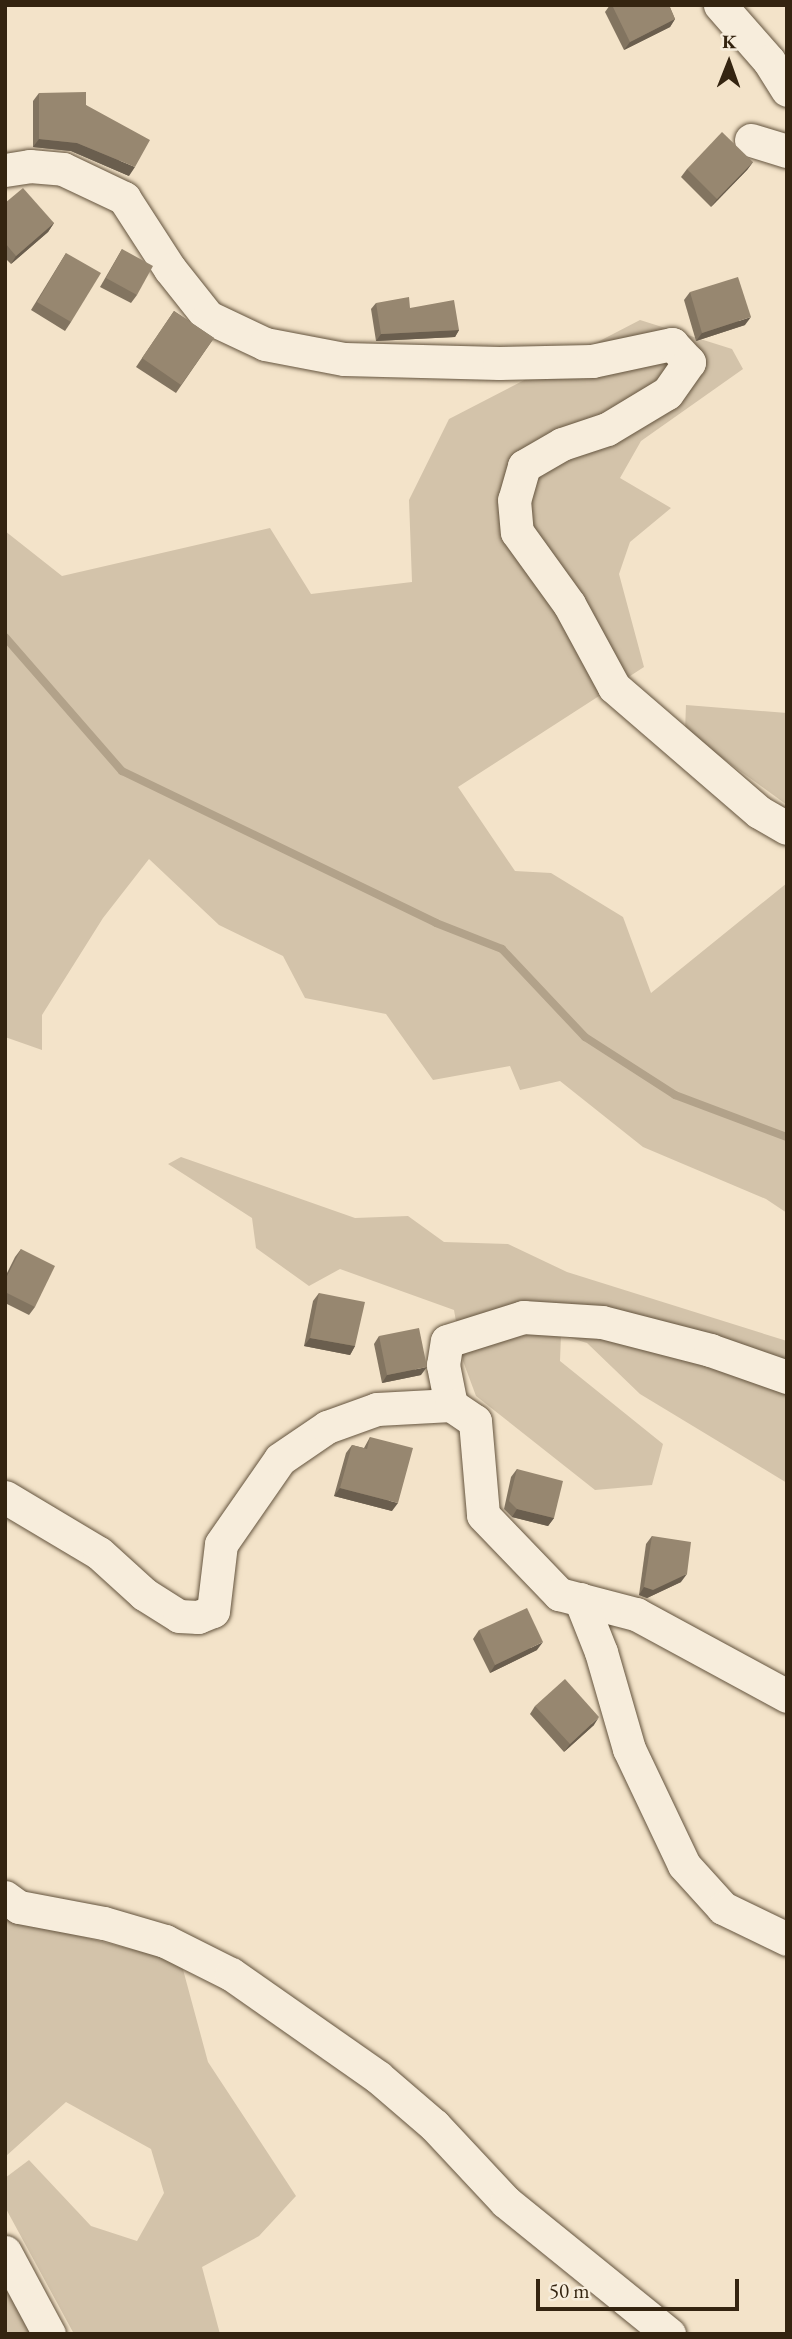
<!DOCTYPE html>
<html>
<head>
<meta charset="utf-8">
<style>
	body { margin:0 }
	#map { position:relative; width:792px; height:2339px; overflow:hidden; background:#f3e3c9; font-family:"EB Garamond",serif }
	div>[style] { position:absolute }
	.green>* { inset:0; background:#d3c3aa }
	.stream>* { height:8px; margin:-4px; padding:0 4px; transform-origin:4px; border-radius:4px; background:#b2a28a }
	.roads { filter:drop-shadow(0 0 2px #64543e) drop-shadow(0 0 2px #64543e) }
	.minor>* { height:33px; margin:-16.5px; padding:0 16.5px; transform-origin:16.5px; border-radius:16.5px; background:#f7eddc }
	.wall>* { inset:0; background:#827460 }
	.shaded-wall>* { inset:0; background:#6a5e4e }
	.building>* { inset:0; background:#978770 }
	span { translate:-50% -50%; white-space:nowrap; text-align:center; line-height:1.15; -webkit-text-stroke:7px #f7eddc; paint-order:stroke }
	.frame { position:absolute; inset:0; border:7px solid #342410; pointer-events:none }
	.north { position:absolute; left:694px; top:28px; width:70px; height:70px; -webkit-text-stroke:5px #f7eddc; paint-order:stroke; rotate:1deg; font-size:19px; font-weight:700; line-height:28px; text-align:center; color:#342410 }
	.north::after { content:''; display:block; margin:auto; width:24px; height:32px; background:#342410; clip-path:polygon(50% 0,100% 100%,50% 72%,0 100%) }
	.scale { position:absolute; left:536px; top:2279px; width:203px; height:32px; box-sizing:border-box; border:4px solid #342410; border-top:0; padding-left:9px; font-size:21px; line-height:24px; white-space:nowrap; color:#342410; -webkit-text-stroke:5px #f7eddc; paint-order:stroke }
</style>
</head>
<body>
<div id="map">
	<div class="green">
		<div style="clip-path:polygon(640px 320px,732px 349px,743px 369px,641px 441px,620px 478px,671px 508px,630px 542px,619px 574px,644px 667px,458px 787px,515px 871px,551px 873px,623px 917px,651px 993px,787px 883px,787px 1213px,766px 1199px,643px 1147px,560px 1081px,520px 1090px,510px 1066px,433px 1080px,386px 1014px,305px 998px,283px 956px,219px 925px,149px 859px,103px 918px,42px 1015px,42px 1050px,5px 1037px,5px 531px,62px 576px,270px 528px,311px 594px,412px 582px,409px 500px,449px 419px)"></div>
		<div style="clip-path:polygon(686px 705px,787px 713px,787px 805px,685px 731px)"></div>
		<div style="clip-path:polygon(181px 1157px,355px 1218px,408px 1216px,444px 1242px,508px 1244px,567px 1272px,787px 1341px,787px 1483px,640px 1394px,587px 1343px,561px 1335px,560px 1361px,663px 1444px,652px 1485px,595px 1490px,476px 1396px,463px 1361px,454px 1310px,340px 1269px,309px 1286px,256px 1248px,252px 1218px,168px 1164px)"></div>
		<div style="clip-path:polygon(5px 1910px,22px 1921px,181px 1962px,208px 2062px,296px 2196px,259px 2236px,202px 2267px,220px 2334px,74px 2334px,5px 2207px,5px 2178px,29px 2160px,91px 2226px,137px 2241px,164px 2193px,151px 2149px,66px 2102px,5px 2157px)"></div>
		<div style="clip-path:polygon(5px 2280px,31px 2334px,5px 2334px)"></div>
	</div>
	<div class="stream">
		<div style="left:5px;top:637px;width:178px;rotate:48.9deg"></div>
		<div style="left:122px;top:771px;width:349px;rotate:25.8deg"></div>
		<div style="left:436px;top:923px;width:71px;rotate:21.5deg"></div>
		<div style="left:502px;top:949px;width:121px;rotate:46.7deg"></div>
		<div style="left:585px;top:1037px;width:107px;rotate:32.8deg"></div>
		<div style="left:675px;top:1095px;width:120px;rotate:20.6deg"></div>
	</div>
	<div class="roads">
		<div class="minor">
			<div style="left:720px;top:5px;width:74px;rotate:48.8deg"></div>
			<div style="left:769px;top:61px;width:34px;rotate:58deg"></div>
			<div style="left:751px;top:140px;width:38px;rotate:17deg"></div>
			<div style="left:5px;top:170px;width:25px;rotate:-9deg"></div>
			<div style="left:30px;top:166px;width:33px;rotate:5deg"></div>
			<div style="left:63px;top:169px;width:68px;rotate:25.4deg"></div>
			<div style="left:124px;top:198px;width:85px;rotate:57.1deg"></div>
			<div style="left:170px;top:269px;width:61px;rotate:51.6deg"></div>
			<div style="left:208px;top:317px;width:63px;rotate:25.3deg"></div>
			<div style="left:265px;top:344px;width:80px;rotate:10.8deg"></div>
			<div style="left:344px;top:359px;width:155px;rotate:1.5deg"></div>
			<div style="left:499px;top:363px;width:93px;rotate:-1.2deg"></div>
			<div style="left:592px;top:361px;width:82px;rotate:-12deg"></div>
			<div style="left:672px;top:344px;width:25px;rotate:47deg"></div>
			<div style="left:689px;top:362px;width:38px;rotate:125deg"></div>
			<div style="left:667px;top:393px;width:70px;rotate:149deg"></div>
			<div style="left:607px;top:429px;width:47px;rotate:161.6deg"></div>
			<div style="left:562px;top:444px;width:44px;rotate:149.9deg"></div>
			<div style="left:524px;top:466px;width:35px;rotate:106deg"></div>
			<div style="left:514px;top:500px;width:32px;rotate:85deg"></div>
			<div style="left:517px;top:532px;width:89px;rotate:54.2deg"></div>
			<div style="left:569px;top:604px;width:94px;rotate:61.5deg"></div>
			<div style="left:614px;top:687px;width:191px;rotate:40.8deg"></div>
			<div style="left:759px;top:812px;width:32px;rotate:30deg"></div>
			<div style="left:451px;top:1405px;width:41px;rotate:-101.3deg"></div>
			<div style="left:443px;top:1365px;width:24px;rotate:-81deg"></div>
			<div style="left:447px;top:1341px;width:80px;rotate:-17.5deg"></div>
			<div style="left:523px;top:1317px;width:79px;rotate:3.6deg"></div>
			<div style="left:602px;top:1322px;width:112px;rotate:14.5deg"></div>
			<div style="left:710px;top:1350px;width:82px;rotate:19.3deg"></div>
			<div style="left:5px;top:1497px;width:109px;rotate:30.8deg"></div>
			<div style="left:99px;top:1553px;width:61px;rotate:42.3deg"></div>
			<div style="left:144px;top:1594px;width:41px;rotate:32.2deg"></div>
			<div style="left:179px;top:1616px;width:19px;rotate:3deg"></div>
			<div style="left:198px;top:1617px;width:16px;rotate:-22deg"></div>
			<div style="left:213px;top:1611px;width:67px;rotate:-83.2deg"></div>
			<div style="left:221px;top:1544px;width:103px;rotate:-55.2deg"></div>
			<div style="left:280px;top:1459px;width:57px;rotate:-34.2deg"></div>
			<div style="left:327px;top:1427px;width:53px;rotate:-19.8deg"></div>
			<div style="left:377px;top:1409px;width:74px;rotate:-3.1deg"></div>
			<div style="left:451px;top:1405px;width:29px;rotate:34deg"></div>
			<div style="left:475px;top:1421px;width:94px;rotate:85.1deg"></div>
			<div style="left:483px;top:1515px;width:110px;rotate:46.1deg"></div>
			<div style="left:559px;top:1594px;width:80px;rotate:14.6deg"></div>
			<div style="left:636px;top:1614px;width:172px;rotate:28.5deg"></div>
			<div style="left:580px;top:1599px;width:57px;rotate:68.4deg"></div>
			<div style="left:601px;top:1652px;width:101px;rotate:73.9deg"></div>
			<div style="left:629px;top:1749px;width:128px;rotate:64.6deg"></div>
			<div style="left:684px;top:1865px;width:58px;rotate:47.8deg"></div>
			<div style="left:723px;top:1908px;width:71px;rotate:25.8deg"></div>
			<div style="left:5px;top:1897px;width:17px;rotate:36deg"></div>
			<div style="left:19px;top:1907px;width:86px;rotate:10.7deg"></div>
			<div style="left:104px;top:1923px;width:64px;rotate:16.4deg"></div>
			<div style="left:165px;top:1941px;width:74px;rotate:26.6deg"></div>
			<div style="left:231px;top:1974px;width:179px;rotate:35deg"></div>
			<div style="left:378px;top:2077px;width:74px;rotate:40.6deg"></div>
			<div style="left:434px;top:2125px;width:105px;rotate:46.9deg"></div>
			<div style="left:506px;top:2202px;width:210px;rotate:39deg"></div>
			<div style="left:5px;top:2252px;width:93px;rotate:61.8deg"></div>
		</div>
	</div>
	<div class="wall">
		<div style="clip-path:polygon(610px 5px,669px 5px,675px 19px,670px 27px,624px 50px,605px 12px)"></div>
		<div style="clip-path:polygon(39px 93px,86px 105px,129px 176px,71px 151px,33px 147px,33px 101px)"></div>
		<div style="clip-path:polygon(753px 162px,747px 170px,711px 207px,681px 177px,687px 169px)"></div>
		<div style="clip-path:polygon(5px 203px,54px 223px,48px 232px,11px 264px,5px 258px)"></div>
		<div style="clip-path:polygon(122px 249px,137px 295px,131px 303px,100px 287px)"></div>
		<div style="clip-path:polygon(66px 253px,71px 322px,65px 331px,31px 310px)"></div>
		<div style="clip-path:polygon(690px 292px,745px 325px,696px 341px,684px 300px)"></div>
		<div style="clip-path:polygon(376px 303px,410px 308px,459px 330px,455px 337px,376px 341px,371px 309px)"></div>
		<div style="clip-path:polygon(174px 311px,214px 338px,176px 393px,136px 367px)"></div>
		<div style="clip-path:polygon(21px 1249px,35px 1307px,29px 1315px,5px 1303px,5px 1277px,15px 1257px)"></div>
		<div style="clip-path:polygon(319px 1293px,355px 1346px,350px 1355px,304px 1346px,313px 1301px)"></div>
		<div style="clip-path:polygon(379px 1336px,421px 1375px,382px 1383px,374px 1344px)"></div>
		<div style="clip-path:polygon(370px 1437px,392px 1511px,334px 1496px,346px 1453px,352px 1445px,364px 1448px)"></div>
		<div style="clip-path:polygon(517px 1469px,554px 1518px,548px 1526px,512px 1517px,504px 1509px,511px 1477px)"></div>
		<div style="clip-path:polygon(652px 1536px,681px 1582px,647px 1598px,639px 1595px,646px 1544px)"></div>
		<div style="clip-path:polygon(479px 1630px,537px 1650px,490px 1673px,473px 1639px)"></div>
		<div style="clip-path:polygon(535px 1706px,594px 1725px,564px 1752px,530px 1714px)"></div>
	</div>
	<div class="shaded-wall">
		<div style="clip-path:polygon(675px 19px,670px 27px,624px 50px,630px 42px)"></div>
		<div style="clip-path:polygon(39px 139px,77px 143px,135px 167px,129px 176px,71px 151px,33px 147px)"></div>
		<div style="clip-path:polygon(753px 162px,747px 170px,711px 207px,717px 199px)"></div>
		<div style="clip-path:polygon(54px 223px,48px 232px,11px 264px,16px 256px)"></div>
		<div style="clip-path:polygon(751px 317px,745px 325px,696px 341px,702px 333px)"></div>
		<div style="clip-path:polygon(459px 330px,455px 337px,376px 341px,381px 334px)"></div>
		<div style="clip-path:polygon(310px 1338px,355px 1346px,350px 1355px,304px 1346px)"></div>
		<div style="clip-path:polygon(427px 1367px,421px 1375px,382px 1383px,387px 1375px)"></div>
		<div style="clip-path:polygon(340px 1488px,398px 1503px,392px 1511px,334px 1496px)"></div>
		<div style="clip-path:polygon(517px 1509px,554px 1518px,548px 1526px,512px 1517px)"></div>
		<div style="clip-path:polygon(687px 1574px,681px 1582px,647px 1598px,639px 1595px,644px 1587px)"></div>
		<div style="clip-path:polygon(543px 1642px,537px 1650px,490px 1673px,495px 1665px)"></div>
		<div style="clip-path:polygon(599px 1717px,594px 1725px,564px 1752px,570px 1744px)"></div>
	</div>
	<div class="building">
		<div style="clip-path:polygon(612px 5px,669px 5px,675px 19px,630px 42px)"></div>
		<div style="clip-path:polygon(86px 92px,86px 105px,150px 140px,135px 167px,77px 143px,39px 139px,39px 93px)"></div>
		<div style="clip-path:polygon(722px 132px,753px 162px,717px 199px,687px 169px)"></div>
		<div style="clip-path:polygon(23px 188px,54px 223px,16px 256px,5px 243px,5px 203px)"></div>
		<div style="clip-path:polygon(122px 249px,153px 266px,137px 295px,106px 278px)"></div>
		<div style="clip-path:polygon(66px 253px,101px 273px,71px 322px,37px 302px)"></div>
		<div style="clip-path:polygon(738px 277px,751px 317px,702px 333px,690px 292px)"></div>
		<div style="clip-path:polygon(409px 297px,410px 308px,454px 300px,459px 330px,381px 334px,376px 303px)"></div>
		<div style="clip-path:polygon(174px 311px,214px 338px,181px 385px,142px 358px)"></div>
		<div style="clip-path:polygon(21px 1249px,55px 1266px,35px 1307px,5px 1292px,5px 1280px)"></div>
		<div style="clip-path:polygon(319px 1293px,365px 1302px,355px 1346px,310px 1338px)"></div>
		<div style="clip-path:polygon(419px 1328px,427px 1367px,387px 1375px,379px 1336px)"></div>
		<div style="clip-path:polygon(370px 1437px,413px 1448px,398px 1503px,340px 1488px,352px 1445px,367px 1449px)"></div>
		<div style="clip-path:polygon(517px 1469px,563px 1481px,554px 1518px,517px 1509px,509px 1501px)"></div>
		<div style="clip-path:polygon(652px 1536px,691px 1542px,687px 1574px,653px 1590px,644px 1587px)"></div>
		<div style="clip-path:polygon(527px 1608px,543px 1642px,495px 1665px,479px 1630px)"></div>
		<div style="clip-path:polygon(565px 1679px,599px 1717px,570px 1744px,535px 1706px)"></div>
	</div>
	<div class="frame"></div>
	<div class="north">K</div>
	<div class="scale">50 m</div>
</div>
</body>
</html>
